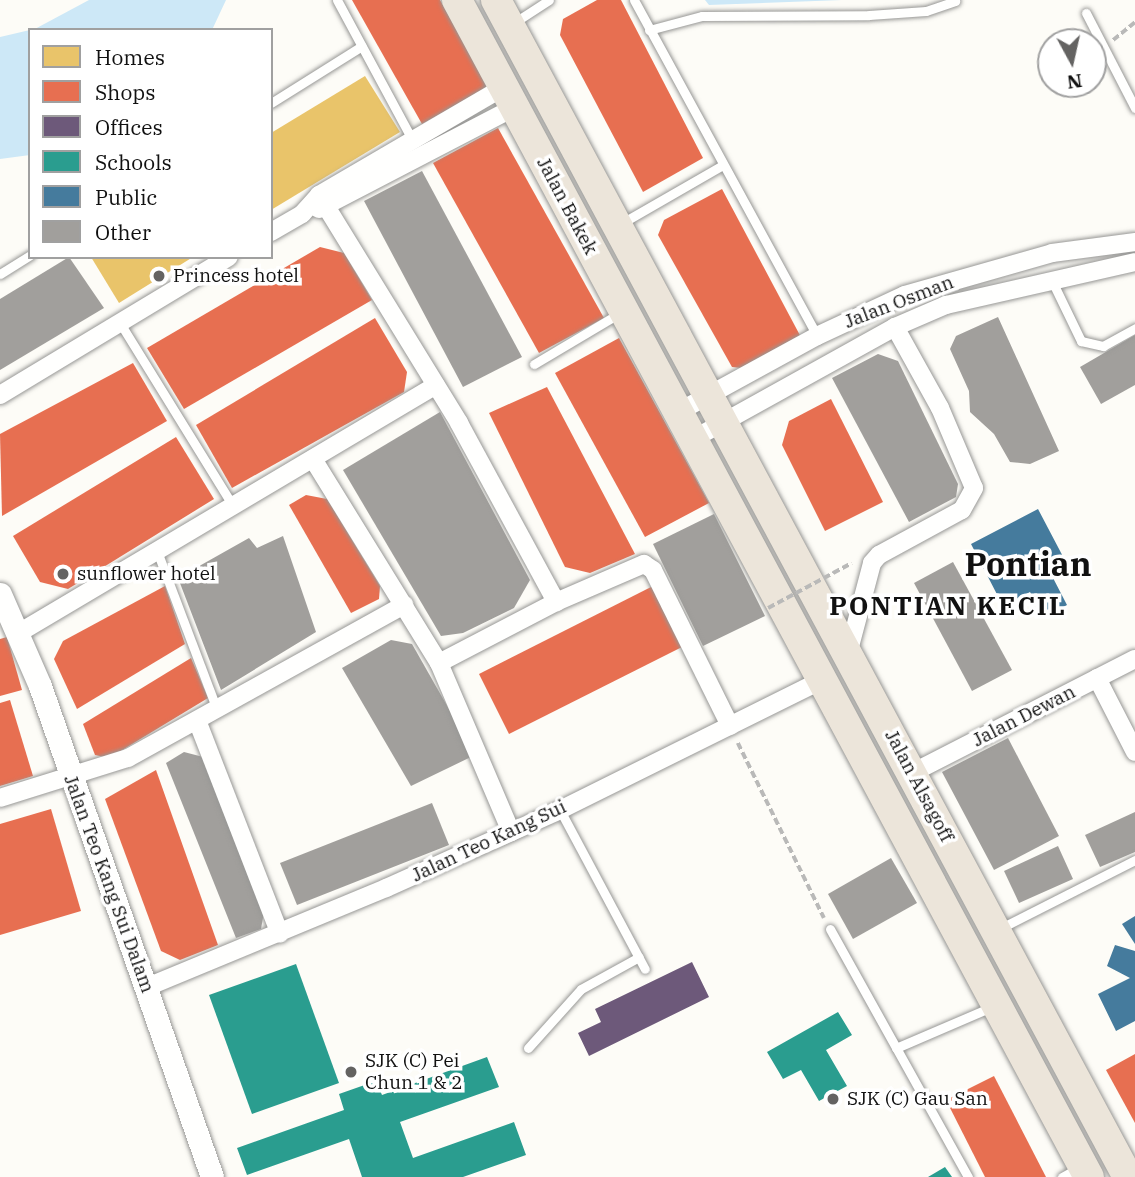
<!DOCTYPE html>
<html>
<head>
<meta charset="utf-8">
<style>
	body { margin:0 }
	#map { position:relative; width:1135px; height:1177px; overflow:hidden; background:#fdfcf7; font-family:"IBM Plex Serif",serif }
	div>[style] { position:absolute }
	.water>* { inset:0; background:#cde8f7 }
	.homes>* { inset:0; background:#e9c46a }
	.shops>* { inset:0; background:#e76f51 }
	.offices>* { inset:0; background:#6d597a }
	.schools>* { inset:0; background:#2a9d8f }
	.public>* { inset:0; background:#457b9d }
	.building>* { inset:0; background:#a19f9c }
	.path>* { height:3.5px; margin-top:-1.75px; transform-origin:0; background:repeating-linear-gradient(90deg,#b9b9b8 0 7px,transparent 0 10.5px) }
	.roads { filter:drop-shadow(0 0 2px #979795) drop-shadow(0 0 2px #979795) }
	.service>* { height:9px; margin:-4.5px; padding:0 4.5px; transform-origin:4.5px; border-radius:4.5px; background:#fffffe }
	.minor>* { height:18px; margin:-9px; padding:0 9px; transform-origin:9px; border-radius:9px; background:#fffffe }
	.tertiary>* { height:23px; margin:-11.5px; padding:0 11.5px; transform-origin:11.5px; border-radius:11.5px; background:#fffffe }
	.trunk>* { height:30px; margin:-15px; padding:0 15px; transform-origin:15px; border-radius:15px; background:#ece5da }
	.path-bridge>* { height:3.5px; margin-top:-1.75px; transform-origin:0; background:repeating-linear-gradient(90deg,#b9b9b8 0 7px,transparent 0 10.5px) }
	.dots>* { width:19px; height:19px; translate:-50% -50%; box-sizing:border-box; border:4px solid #fff; border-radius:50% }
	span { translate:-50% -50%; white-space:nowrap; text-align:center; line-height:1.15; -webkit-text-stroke:7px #fff; paint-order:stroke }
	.street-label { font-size:19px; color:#111 }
	.poi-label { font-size:19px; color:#111 }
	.left { translate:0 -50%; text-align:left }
	.district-label { font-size:26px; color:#111; font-weight:700; letter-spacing:2px }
	.town-label { font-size:33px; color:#111; font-weight:700 }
	.legend { position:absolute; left:28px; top:28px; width:245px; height:231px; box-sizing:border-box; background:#fff; border:2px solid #a0a0a0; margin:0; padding:9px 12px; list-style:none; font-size:21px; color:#111 }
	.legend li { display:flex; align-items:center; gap:14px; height:35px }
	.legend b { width:35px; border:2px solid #a0a0a0 }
	.north { position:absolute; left:1037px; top:28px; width:70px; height:70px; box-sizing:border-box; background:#fff; border:2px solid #a0a0a0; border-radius:50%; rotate:172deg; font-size:19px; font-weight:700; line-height:28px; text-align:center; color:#111 }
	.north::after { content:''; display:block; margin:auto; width:24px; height:32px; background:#646362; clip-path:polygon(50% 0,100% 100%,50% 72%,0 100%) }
</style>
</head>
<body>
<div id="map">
	<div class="water">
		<div style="clip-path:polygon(89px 0,226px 0,212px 30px,33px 30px)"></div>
		<div style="clip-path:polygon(705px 0,842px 0,709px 5px)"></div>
		<div style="clip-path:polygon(30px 30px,30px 155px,0 159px,0 37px)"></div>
	</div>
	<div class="homes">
		<div style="clip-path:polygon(365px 76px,400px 132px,271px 210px,271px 133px)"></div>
		<div style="clip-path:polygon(91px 257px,193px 257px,119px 303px)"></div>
	</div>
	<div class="shops">
		<div style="clip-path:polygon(352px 0,440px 0,489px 87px,422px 124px)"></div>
		<div style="clip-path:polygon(597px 0,621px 0,703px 158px,643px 192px,560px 35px,563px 19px)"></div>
		<div style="clip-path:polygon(498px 128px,604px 318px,539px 353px,433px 163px)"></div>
		<div style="clip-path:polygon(722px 189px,803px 341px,751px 369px,732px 367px,658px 235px,664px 220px)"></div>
		<div style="clip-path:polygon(320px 247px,344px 253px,372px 300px,184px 409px,147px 348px)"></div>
		<div style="clip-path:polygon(375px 318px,407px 372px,404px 392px,232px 488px,196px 425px)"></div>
		<div style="clip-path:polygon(619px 338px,709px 503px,645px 537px,555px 373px)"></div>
		<div style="clip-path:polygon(133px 363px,167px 421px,2px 516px,0 434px)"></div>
		<div style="clip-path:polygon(547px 387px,635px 554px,590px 573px,565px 567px,489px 413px)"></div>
		<div style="clip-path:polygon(831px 399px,883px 502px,825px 531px,782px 445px,789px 421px)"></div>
		<div style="clip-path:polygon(176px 437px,214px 499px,68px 589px,40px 582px,13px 536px)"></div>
		<div style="clip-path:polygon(306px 495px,327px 499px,380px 586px,379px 599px,351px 613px,289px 505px)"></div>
		<div style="clip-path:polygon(165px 586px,185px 644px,77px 709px,54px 659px,63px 641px)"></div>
		<div style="clip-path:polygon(653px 586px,684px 646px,509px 734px,479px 674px)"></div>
		<div style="clip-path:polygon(7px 637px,22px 690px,0 696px,0 639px)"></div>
		<div style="clip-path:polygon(191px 658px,208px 698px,109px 758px,95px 755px,83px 724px)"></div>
		<div style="clip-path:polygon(10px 700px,33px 776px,0 786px,0 703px)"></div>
		<div style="clip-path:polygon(156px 770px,218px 945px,180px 960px,161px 951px,105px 799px)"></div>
		<div style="clip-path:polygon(51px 809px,81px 911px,0 935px,0 824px)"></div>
		<div style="clip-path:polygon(1135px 1054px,1135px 1123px,1106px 1070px)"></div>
		<div style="clip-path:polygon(994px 1076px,1046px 1177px,985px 1177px,946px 1100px)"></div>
	</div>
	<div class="offices">
		<div style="clip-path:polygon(692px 962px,709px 997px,589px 1056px,578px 1033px,601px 1022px,595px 1009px)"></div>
	</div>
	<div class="schools">
		<div style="clip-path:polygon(296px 964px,339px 1083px,252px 1114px,209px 995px)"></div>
		<div style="clip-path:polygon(838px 1012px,852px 1035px,826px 1050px,847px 1086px,819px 1101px,801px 1070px,783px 1079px,767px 1052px)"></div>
		<div style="clip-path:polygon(487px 1057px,499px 1087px,400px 1122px,413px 1158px,514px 1122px,526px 1155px,463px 1177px,362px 1177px,349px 1139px,247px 1175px,237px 1148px,344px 1110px,339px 1094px,376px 1081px,382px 1095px)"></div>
		<div style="clip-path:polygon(945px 1167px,952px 1177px,928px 1177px)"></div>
	</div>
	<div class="public">
		<div style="clip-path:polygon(1038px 509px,1069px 568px,1052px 576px,1067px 605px,1044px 617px,1030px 592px,1003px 606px,971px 544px)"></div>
		<div style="clip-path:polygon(1135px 916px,1135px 944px,1122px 924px)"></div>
		<div style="clip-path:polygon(1115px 945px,1135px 951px,1135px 1021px,1116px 1031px,1098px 994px,1130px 978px,1107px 966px)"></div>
	</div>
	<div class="building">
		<div style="clip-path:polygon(422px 171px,522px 357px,463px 387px,364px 201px)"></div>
		<div style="clip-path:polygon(69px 257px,104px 308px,0 370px,0 299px)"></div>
		<div style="clip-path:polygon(998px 317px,1059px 451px,1030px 464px,1010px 462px,994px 434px,970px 412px,969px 391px,950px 349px,956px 336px)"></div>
		<div style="clip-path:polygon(1135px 335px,1135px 385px,1101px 404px,1080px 367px)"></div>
		<div style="clip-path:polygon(878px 354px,898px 361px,958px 484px,956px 497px,909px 522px,832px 378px)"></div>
		<div style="clip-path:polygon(440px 412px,530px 580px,514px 608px,463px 633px,441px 636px,343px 470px)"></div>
		<div style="clip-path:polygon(714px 514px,765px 616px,703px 646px,653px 544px)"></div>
		<div style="clip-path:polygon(283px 536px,316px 632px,221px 690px,178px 578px,249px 538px,257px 548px)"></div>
		<div style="clip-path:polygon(953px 562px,1012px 670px,972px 691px,914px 583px)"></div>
		<div style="clip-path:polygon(391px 640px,412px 644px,475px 755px,411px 786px,342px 668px)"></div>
		<div style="clip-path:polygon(1008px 738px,1059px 836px,994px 870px,942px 772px)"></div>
		<div style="clip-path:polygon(184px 752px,207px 758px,264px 912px,261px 929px,236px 938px,166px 763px)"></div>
		<div style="clip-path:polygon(432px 803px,449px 845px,297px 905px,280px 863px)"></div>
		<div style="clip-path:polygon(1135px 812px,1135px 852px,1100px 867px,1085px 835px)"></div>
		<div style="clip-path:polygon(1058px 846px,1073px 879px,1019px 903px,1004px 871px)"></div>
		<div style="clip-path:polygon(891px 858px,917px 903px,853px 939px,828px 894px)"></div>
	</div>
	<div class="path">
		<div style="left:1113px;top:40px;width:28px;rotate:-39deg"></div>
		<div style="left:833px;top:573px;width:21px;rotate:-28deg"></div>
		<div style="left:738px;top:743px;width:195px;rotate:63.8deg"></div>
	</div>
	<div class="roads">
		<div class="service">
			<div style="left:337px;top:0;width:158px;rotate:61.7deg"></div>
			<div style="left:634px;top:0;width:383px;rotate:61.4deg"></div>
			<div style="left:1086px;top:13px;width:107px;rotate:62.7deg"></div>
			<div style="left:512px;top:24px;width:44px;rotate:-33deg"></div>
			<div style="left:649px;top:30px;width:55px;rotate:-14.8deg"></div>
			<div style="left:702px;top:16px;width:167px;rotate:-0.3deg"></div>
			<div style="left:869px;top:15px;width:57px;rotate:-4deg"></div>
			<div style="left:926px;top:11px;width:31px;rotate:-19deg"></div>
			<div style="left:271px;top:103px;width:107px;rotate:-32.1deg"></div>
			<div style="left:622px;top:223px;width:116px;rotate:-29.9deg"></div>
			<div style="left:0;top:274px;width:36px;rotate:-32deg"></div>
			<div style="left:1052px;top:281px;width:67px;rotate:64.2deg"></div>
			<div style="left:1081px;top:341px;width:23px;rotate:13deg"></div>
			<div style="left:1103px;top:346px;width:37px;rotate:-29deg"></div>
			<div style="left:120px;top:323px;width:215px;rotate:58.3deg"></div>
			<div style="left:534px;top:364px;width:100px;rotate:-30.7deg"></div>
			<div style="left:157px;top:551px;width:170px;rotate:69.3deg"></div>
			<div style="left:560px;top:810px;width:180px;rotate:61.9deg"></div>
			<div style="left:830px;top:929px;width:284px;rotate:60.9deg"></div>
			<div style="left:999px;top:929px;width:153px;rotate:-26.9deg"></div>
			<div style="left:528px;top:1048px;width:79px;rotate:-48.1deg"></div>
			<div style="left:581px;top:989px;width:66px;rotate:-28.9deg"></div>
			<div style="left:896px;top:1048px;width:103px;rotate:-23.3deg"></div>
			<div style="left:1062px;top:1177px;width:18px;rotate:-29deg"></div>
		</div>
		<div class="minor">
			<div style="left:319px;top:195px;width:268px;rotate:58.4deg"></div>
			<div style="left:459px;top:423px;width:204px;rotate:61.5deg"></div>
			<div style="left:319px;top:209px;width:221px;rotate:-27.5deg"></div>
			<div style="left:271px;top:232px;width:36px;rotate:-30deg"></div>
			<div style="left:302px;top:214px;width:25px;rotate:-48deg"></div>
			<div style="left:319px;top:195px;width:214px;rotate:-30.3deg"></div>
			<div style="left:0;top:395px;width:267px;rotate:-31.1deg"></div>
			<div style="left:680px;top:411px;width:156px;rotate:-28.7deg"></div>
			<div style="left:817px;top:336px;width:97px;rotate:-25deg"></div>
			<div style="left:905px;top:295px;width:153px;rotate:-15.9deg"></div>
			<div style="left:1052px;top:253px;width:84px;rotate:-7.5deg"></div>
			<div style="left:695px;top:438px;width:229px;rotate:-29deg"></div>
			<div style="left:895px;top:327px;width:56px;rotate:-23.3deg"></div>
			<div style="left:946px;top:305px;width:194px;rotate:-12.8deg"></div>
			<div style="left:313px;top:459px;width:240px;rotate:58.3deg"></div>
			<div style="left:439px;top:663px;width:184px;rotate:66.9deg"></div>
			<div style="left:17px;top:634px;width:487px;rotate:-30.7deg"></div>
			<div style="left:848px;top:654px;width:94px;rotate:-75.2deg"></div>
			<div style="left:872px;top:563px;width:11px;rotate:-49deg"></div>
			<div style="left:879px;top:555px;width:94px;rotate:-28.5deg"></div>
			<div style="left:962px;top:510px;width:25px;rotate:-61deg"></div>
			<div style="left:974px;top:488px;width:87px;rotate:-113deg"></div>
			<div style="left:940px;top:408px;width:93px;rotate:-119.1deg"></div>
			<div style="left:439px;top:663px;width:132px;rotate:-27.5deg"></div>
			<div style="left:556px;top:602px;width:96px;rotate:-23.4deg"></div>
			<div style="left:644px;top:564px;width:11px;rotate:34deg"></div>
			<div style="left:653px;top:570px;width:174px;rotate:63.7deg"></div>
			<div style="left:1097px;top:678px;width:83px;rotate:62.8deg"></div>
			<div style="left:198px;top:723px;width:226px;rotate:68.8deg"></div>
			<div style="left:912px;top:773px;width:250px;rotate:-27.1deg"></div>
			<div style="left:0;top:798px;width:134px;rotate:-17.4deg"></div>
			<div style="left:128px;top:758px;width:316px;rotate:-29deg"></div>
			<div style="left:147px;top:987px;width:259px;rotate:-22.5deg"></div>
			<div style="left:386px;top:888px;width:191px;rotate:-24.1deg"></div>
			<div style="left:560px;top:810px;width:295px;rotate:-26.4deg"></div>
		</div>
		<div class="tertiary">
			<div style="left:0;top:594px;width:100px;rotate:66.5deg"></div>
			<div style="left:40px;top:686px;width:520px;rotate:70.69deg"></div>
		</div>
		<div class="trunk">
			<div style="left:457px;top:0;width:1336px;rotate:61.77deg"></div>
			<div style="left:496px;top:0;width:1336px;rotate:61.77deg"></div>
		</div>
	</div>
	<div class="path-bridge">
		<div style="left:768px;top:608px;width:74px;rotate:-28.3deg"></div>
	</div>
	<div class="dots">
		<div style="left:159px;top:276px;background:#646362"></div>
		<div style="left:63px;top:574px;background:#646362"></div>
		<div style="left:351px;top:1072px;background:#646362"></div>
		<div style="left:833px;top:1099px;background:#646362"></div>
	</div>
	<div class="street-label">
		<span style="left:567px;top:206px;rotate:62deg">Jalan Bakek</span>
		<span style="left:899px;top:302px;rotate:-21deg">Jalan Osman</span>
		<span style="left:1024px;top:716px;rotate:-27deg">Jalan Dewan</span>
		<span style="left:919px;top:786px;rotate:62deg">Jalan Alsagoff</span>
		<span style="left:489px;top:841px;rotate:-25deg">Jalan Teo Kang Sui</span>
		<span style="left:109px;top:884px;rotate:70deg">Jalan Teo Kang Sui Dalam</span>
	</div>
	<div class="poi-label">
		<span class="left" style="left:173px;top:276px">Princess hotel</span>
		<span class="left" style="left:77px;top:574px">sunflower hotel</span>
		<span class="left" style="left:365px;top:1072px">SJK (C) Pei<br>Chun 1 &amp; 2</span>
		<span class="left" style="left:847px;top:1099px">SJK (C) Gau San</span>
	</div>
	<div class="district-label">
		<span style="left:948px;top:606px">PONTIAN KECIL</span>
	</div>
	<div class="town-label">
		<span style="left:1028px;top:564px">Pontian</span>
	</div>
	<ul class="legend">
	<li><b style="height:19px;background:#e9c46a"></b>Homes</li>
	<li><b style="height:19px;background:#e76f51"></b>Shops</li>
	<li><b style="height:19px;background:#6d597a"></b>Offices</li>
	<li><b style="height:19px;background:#2a9d8f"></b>Schools</li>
	<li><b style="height:19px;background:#457b9d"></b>Public</li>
	<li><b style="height:19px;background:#a19f9c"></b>Other</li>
	</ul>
	<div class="north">N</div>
</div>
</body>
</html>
